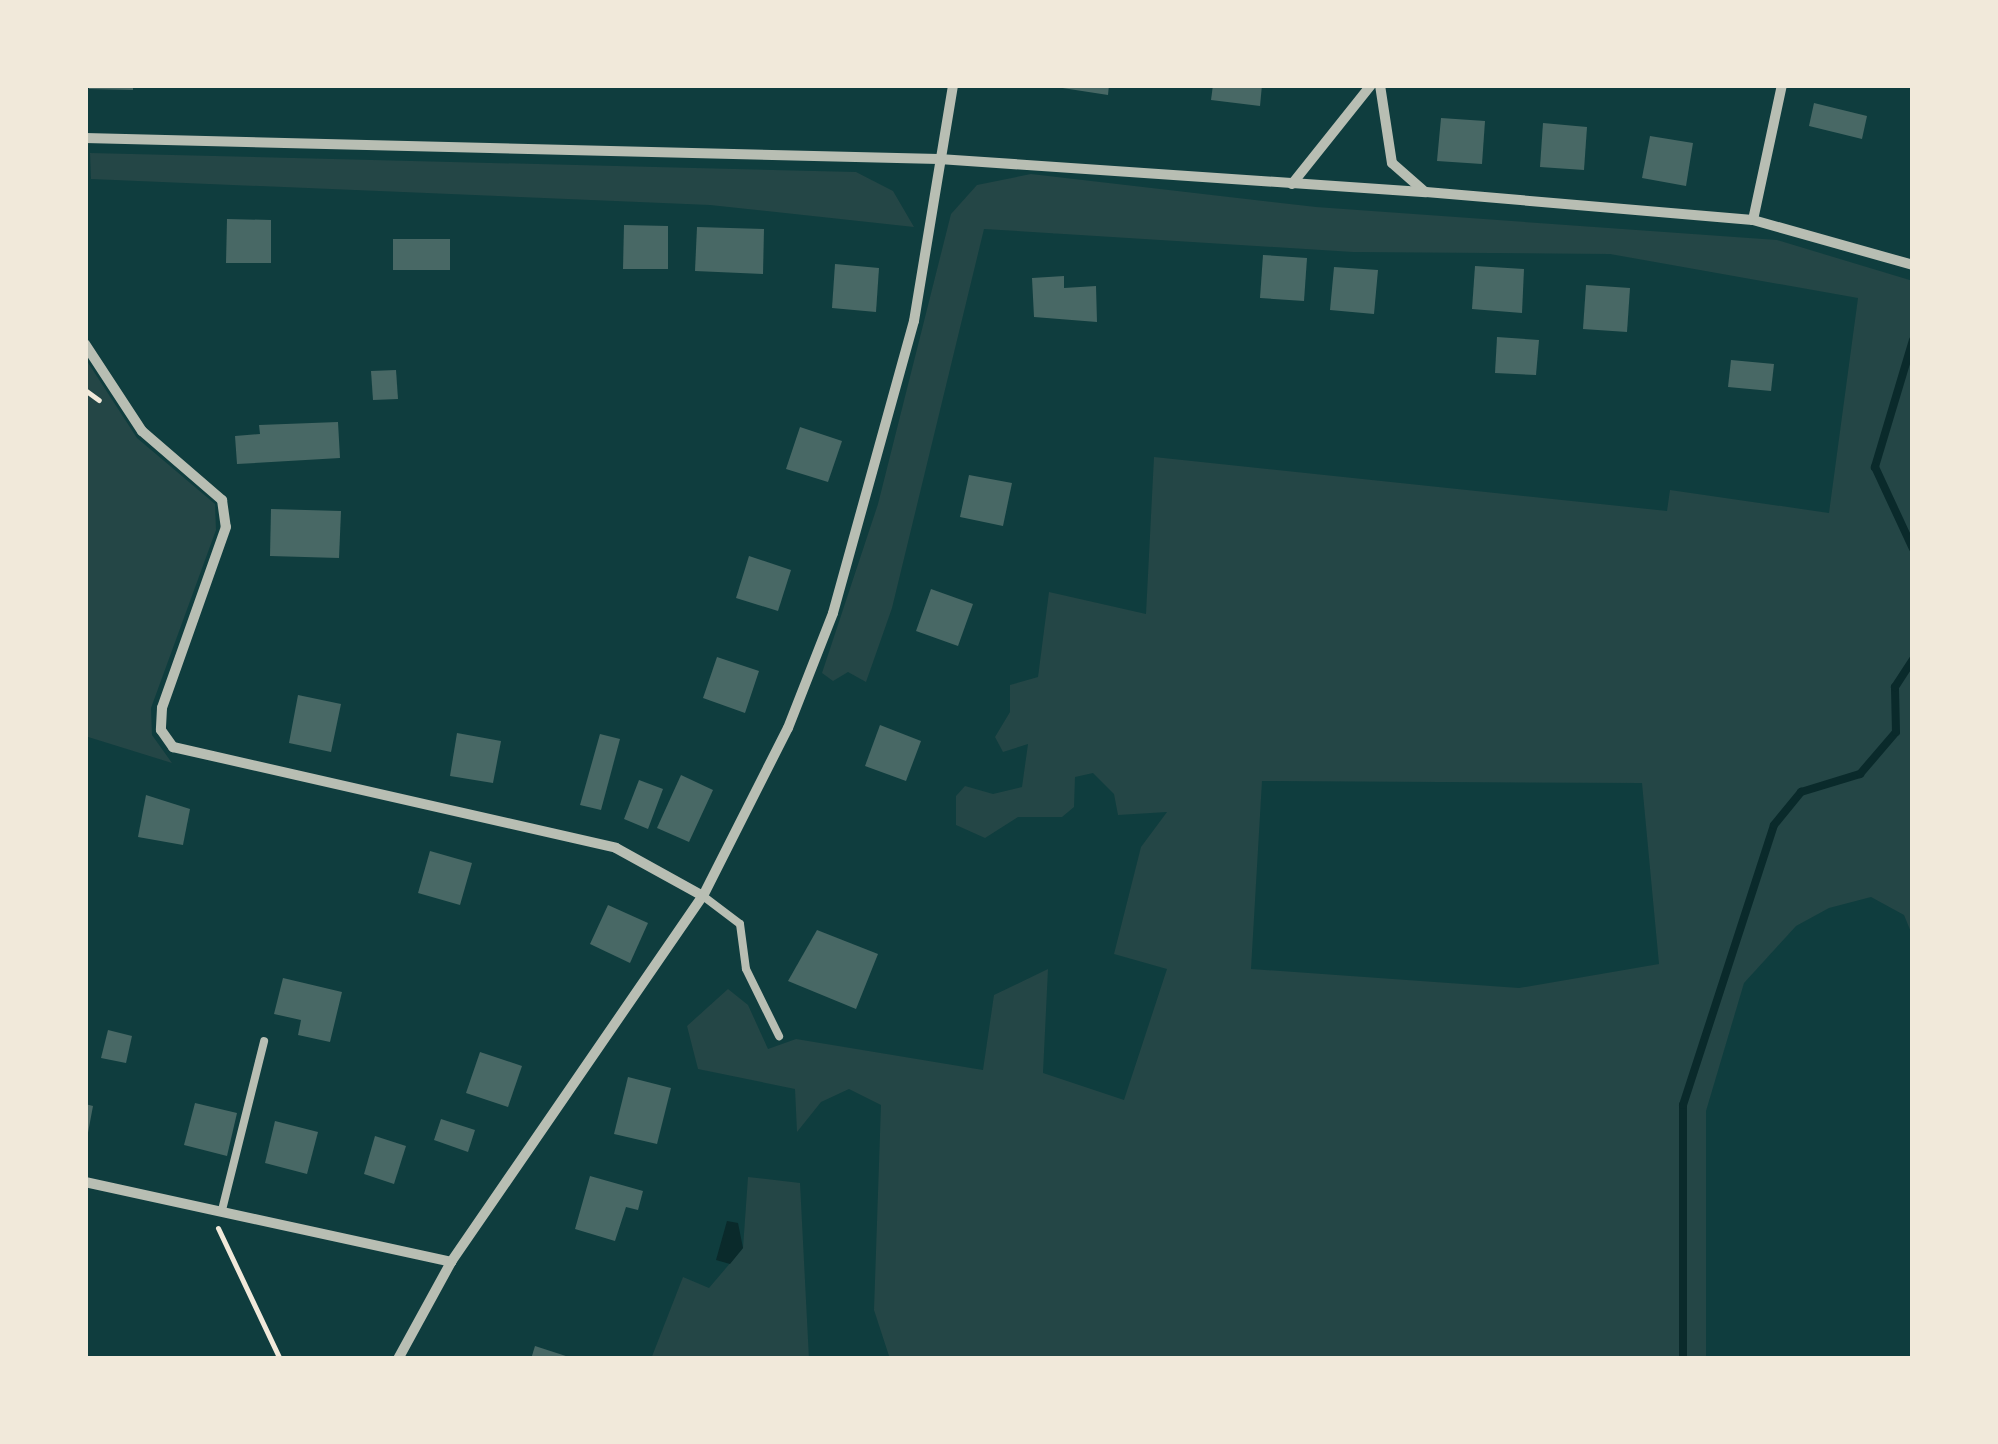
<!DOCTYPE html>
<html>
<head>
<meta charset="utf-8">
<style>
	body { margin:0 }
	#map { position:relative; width:1998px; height:1444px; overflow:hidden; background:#0f3d3e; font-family:Lato,sans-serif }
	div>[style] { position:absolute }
	.green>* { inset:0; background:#244646 }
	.water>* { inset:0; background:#0a2a2b }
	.stream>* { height:8px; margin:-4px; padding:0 4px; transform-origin:4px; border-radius:4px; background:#0a2a2b }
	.building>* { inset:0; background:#486865 }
	.path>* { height:5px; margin:-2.5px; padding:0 2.5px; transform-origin:2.5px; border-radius:2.5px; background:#f1e9da }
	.service>* { height:8px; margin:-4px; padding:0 4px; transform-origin:4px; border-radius:4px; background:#b8beb3 }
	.minor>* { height:10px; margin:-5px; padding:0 5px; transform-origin:5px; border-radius:5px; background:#b8beb3 }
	span { translate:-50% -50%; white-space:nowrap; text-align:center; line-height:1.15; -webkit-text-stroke:9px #f1e9da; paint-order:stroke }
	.frame { position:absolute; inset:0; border:88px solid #f1e9da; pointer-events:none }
</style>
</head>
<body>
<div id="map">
	<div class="green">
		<div style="clip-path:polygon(90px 153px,856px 172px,893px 191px,914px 227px,710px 205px,91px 179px)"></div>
		<div style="clip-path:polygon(evenodd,1031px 174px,1316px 207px,1777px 240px,1913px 281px,1913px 937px,1904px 915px,1871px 897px,1829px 908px,1796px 926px,1744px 983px,1706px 1111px,1706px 1359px,890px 1359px,874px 1310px,881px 1105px,849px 1089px,821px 1102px,797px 1132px,795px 1089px,698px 1069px,687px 1026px,728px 989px,748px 1005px,768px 1049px,796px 1039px,983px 1070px,994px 995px,1048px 969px,1043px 1073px,1124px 1100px,1167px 969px,1114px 954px,1141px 847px,1167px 812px,1118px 815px,1114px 794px,1093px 773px,1075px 777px,1074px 807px,1062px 817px,1018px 817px,985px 838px,956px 825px,956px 796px,965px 786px,993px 794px,1022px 787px,1028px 744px,1003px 752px,995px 737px,1010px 712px,1010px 685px,1038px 677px,1049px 592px,1146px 614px,1154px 457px,1667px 511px,1670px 490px,1829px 513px,1858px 298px,1610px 254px,1353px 252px,984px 229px,892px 608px,866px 682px,848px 672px,833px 681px,822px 673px,878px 504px,951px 214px,977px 185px,1031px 174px,1262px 781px,1642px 783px,1659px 964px,1519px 988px,1251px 969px,1262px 781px)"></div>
		<div style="clip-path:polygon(85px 358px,137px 438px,215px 504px,216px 530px,151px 708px,152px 735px,172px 763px,85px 736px)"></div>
		<div style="clip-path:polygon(748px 1177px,800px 1183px,809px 1359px,651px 1359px,683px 1277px,709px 1288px,743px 1248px)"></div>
	</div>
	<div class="water">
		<div style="clip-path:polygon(727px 1221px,738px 1223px,743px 1248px,730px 1264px,716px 1260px)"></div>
	</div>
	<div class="stream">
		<div style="left:1913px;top:340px;width:133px;rotate:106.7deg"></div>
		<div style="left:1875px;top:467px;width:90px;rotate:65.1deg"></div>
		<div style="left:1683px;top:1359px;width:254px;rotate:-90deg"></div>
		<div style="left:1683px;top:1105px;width:294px;rotate:-72deg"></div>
		<div style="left:1774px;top:825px;width:43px;rotate:-50.7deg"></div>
		<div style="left:1801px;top:792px;width:62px;rotate:-17deg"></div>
		<div style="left:1860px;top:774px;width:55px;rotate:-49.4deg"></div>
		<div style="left:1896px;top:732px;width:45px;rotate:-91.3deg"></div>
		<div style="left:1895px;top:687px;width:33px;rotate:-57deg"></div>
	</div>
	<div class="building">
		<div style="clip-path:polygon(89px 85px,133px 85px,133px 90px,89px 89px)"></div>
		<div style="clip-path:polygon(1043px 85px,1109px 85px,1108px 95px)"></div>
		<div style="clip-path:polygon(1213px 85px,1262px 85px,1260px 106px,1211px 100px)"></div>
		<div style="clip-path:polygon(1814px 103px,1867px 116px,1862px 139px,1809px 126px)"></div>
		<div style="clip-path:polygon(1441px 118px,1485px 121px,1482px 164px,1437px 161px)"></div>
		<div style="clip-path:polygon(1543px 123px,1587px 127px,1584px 170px,1540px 167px)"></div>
		<div style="clip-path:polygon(1650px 136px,1693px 143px,1686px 186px,1642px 178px)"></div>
		<div style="clip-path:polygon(227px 219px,271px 220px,271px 263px,226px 263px)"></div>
		<div style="clip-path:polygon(624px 225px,668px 226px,668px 269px,623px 269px)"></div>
		<div style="clip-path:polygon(697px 227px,764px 229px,763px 274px,695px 271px)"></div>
		<div style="clip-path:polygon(393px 239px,450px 239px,450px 270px,393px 270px)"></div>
		<div style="clip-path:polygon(1263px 255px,1307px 258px,1304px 301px,1260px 298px)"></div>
		<div style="clip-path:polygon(835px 264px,879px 268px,876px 312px,832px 308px)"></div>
		<div style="clip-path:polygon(1475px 266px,1524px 269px,1522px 313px,1472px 309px)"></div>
		<div style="clip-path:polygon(1334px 267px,1378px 270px,1374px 314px,1330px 310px)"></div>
		<div style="clip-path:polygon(1064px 276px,1064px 288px,1096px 286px,1097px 322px,1034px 317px,1032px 278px)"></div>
		<div style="clip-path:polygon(1586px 285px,1630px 288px,1627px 332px,1583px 329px)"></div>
		<div style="clip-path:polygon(1497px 337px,1539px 340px,1536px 375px,1495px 373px)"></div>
		<div style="clip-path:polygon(1731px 360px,1774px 364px,1771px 391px,1728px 387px)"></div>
		<div style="clip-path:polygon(396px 370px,398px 399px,373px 400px,371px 371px)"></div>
		<div style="clip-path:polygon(338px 422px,340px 458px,237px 464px,235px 436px,260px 434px,259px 425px)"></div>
		<div style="clip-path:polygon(800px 427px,842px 441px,828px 482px,786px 469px)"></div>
		<div style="clip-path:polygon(969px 475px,1012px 483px,1003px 526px,960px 517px)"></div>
		<div style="clip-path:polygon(271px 509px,341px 511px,339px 558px,270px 556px)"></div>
		<div style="clip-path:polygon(749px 556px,791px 570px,778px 611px,736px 598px)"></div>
		<div style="clip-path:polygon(931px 589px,973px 604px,958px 646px,916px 631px)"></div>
		<div style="clip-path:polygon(717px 657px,759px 671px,745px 713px,703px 698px)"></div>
		<div style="clip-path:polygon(298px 695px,341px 704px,331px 752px,289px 743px)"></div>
		<div style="clip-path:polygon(880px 725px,921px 741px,906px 781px,865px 766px)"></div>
		<div style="clip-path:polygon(457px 733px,501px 741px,493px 783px,450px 776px)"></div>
		<div style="clip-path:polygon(600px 734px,620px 739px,601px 810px,580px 805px)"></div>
		<div style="clip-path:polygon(681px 775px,713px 790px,689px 842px,657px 828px)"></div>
		<div style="clip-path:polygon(639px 780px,663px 789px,648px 829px,624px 819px)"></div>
		<div style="clip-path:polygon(146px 795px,190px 809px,183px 845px,138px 837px)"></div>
		<div style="clip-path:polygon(430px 851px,472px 863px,460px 905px,418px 893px)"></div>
		<div style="clip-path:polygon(608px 905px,648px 923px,630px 963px,590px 944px)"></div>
		<div style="clip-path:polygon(817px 930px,878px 954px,856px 1009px,788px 981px)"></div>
		<div style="clip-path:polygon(283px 978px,342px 992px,330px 1042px,298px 1035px,301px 1020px,274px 1014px)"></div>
		<div style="clip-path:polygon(108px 1030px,132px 1036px,126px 1063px,101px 1058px)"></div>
		<div style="clip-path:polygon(480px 1052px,522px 1066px,508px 1107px,466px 1093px)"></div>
		<div style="clip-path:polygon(628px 1077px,671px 1088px,657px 1144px,614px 1134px)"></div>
		<div style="clip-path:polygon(195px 1103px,237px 1113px,227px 1156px,184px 1145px)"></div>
		<div style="clip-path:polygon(85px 1104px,93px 1106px,87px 1138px,85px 1138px)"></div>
		<div style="clip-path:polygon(441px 1119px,475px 1130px,468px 1152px,434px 1140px)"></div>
		<div style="clip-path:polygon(275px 1121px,318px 1132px,307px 1174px,265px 1163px)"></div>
		<div style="clip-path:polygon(375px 1136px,406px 1146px,394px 1184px,364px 1174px)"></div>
		<div style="clip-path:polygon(590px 1176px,643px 1191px,638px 1210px,626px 1207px,615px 1241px,575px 1229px)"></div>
		<div style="clip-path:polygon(535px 1346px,572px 1358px,572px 1359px,531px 1359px)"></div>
	</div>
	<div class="path">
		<div style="left:85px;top:390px;width:17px;rotate:36deg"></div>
		<div style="left:218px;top:1228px;width:145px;rotate:64.7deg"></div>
	</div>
	<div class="service">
		<div style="left:703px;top:896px;width:46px;rotate:37.1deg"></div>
		<div style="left:740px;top:924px;width:45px;rotate:82.4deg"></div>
		<div style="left:746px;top:969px;width:75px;rotate:63.8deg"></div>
		<div style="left:222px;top:1210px;width:174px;rotate:-76deg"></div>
	</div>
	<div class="minor">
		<div style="left:1380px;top:85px;width:79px;rotate:81.3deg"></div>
		<div style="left:1392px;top:163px;width:44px;rotate:41.3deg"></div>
		<div style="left:85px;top:138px;width:854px;rotate:1.41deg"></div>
		<div style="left:939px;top:159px;width:488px;rotate:3.9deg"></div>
		<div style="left:1426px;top:192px;width:328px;rotate:4.9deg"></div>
		<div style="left:1753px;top:220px;width:166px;rotate:15.7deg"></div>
		<div style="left:1292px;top:184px;width:127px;rotate:-51.4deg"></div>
		<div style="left:1753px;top:220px;width:138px;rotate:-77.9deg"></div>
		<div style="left:85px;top:344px;width:104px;rotate:56.8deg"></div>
		<div style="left:142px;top:431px;width:106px;rotate:40.8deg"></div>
		<div style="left:222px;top:500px;width:27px;rotate:82deg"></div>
		<div style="left:226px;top:527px;width:192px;rotate:109.5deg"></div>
		<div style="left:162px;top:708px;width:22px;rotate:93deg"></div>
		<div style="left:161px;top:730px;width:21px;rotate:55deg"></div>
		<div style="left:173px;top:747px;width:454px;rotate:12.8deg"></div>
		<div style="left:616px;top:848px;width:99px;rotate:28.9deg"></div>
		<div style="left:85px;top:1182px;width:375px;rotate:12.3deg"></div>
		<div style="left:398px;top:1359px;width:111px;rotate:-61.3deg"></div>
		<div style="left:451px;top:1262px;width:444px;rotate:-55.5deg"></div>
		<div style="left:703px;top:896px;width:188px;rotate:-63.2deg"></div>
		<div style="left:788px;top:728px;width:123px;rotate:-68.6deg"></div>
		<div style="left:833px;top:613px;width:303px;rotate:-74.5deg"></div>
		<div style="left:914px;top:321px;width:239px;rotate:-80.6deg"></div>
	</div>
	<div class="frame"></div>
</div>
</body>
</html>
